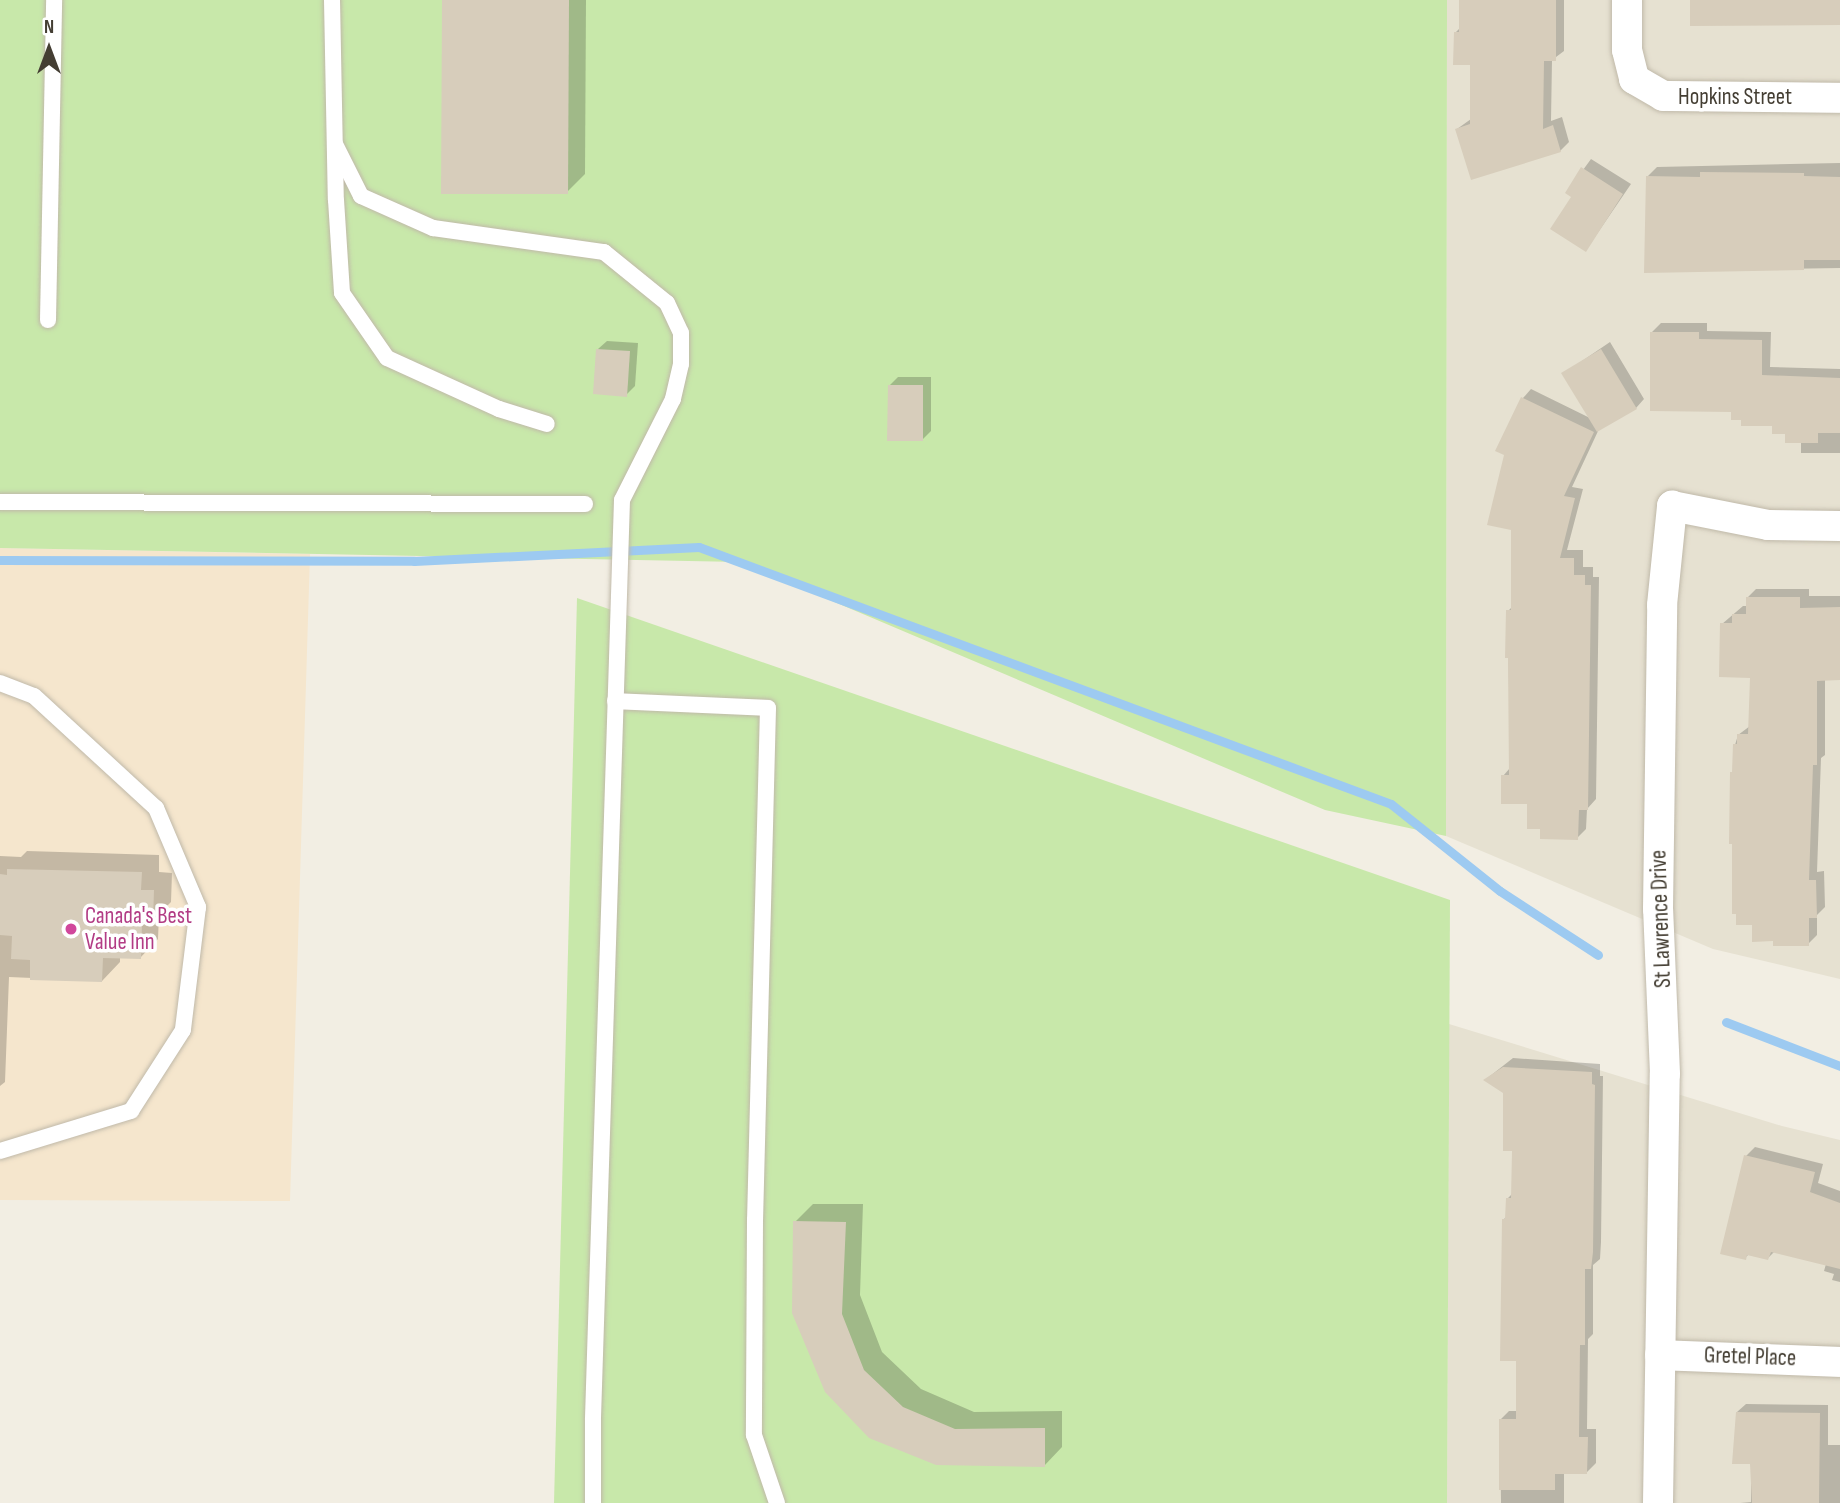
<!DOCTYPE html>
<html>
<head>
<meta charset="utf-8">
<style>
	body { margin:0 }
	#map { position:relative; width:1840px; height:1503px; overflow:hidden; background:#f2eee3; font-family:"Sofia Sans Condensed",sans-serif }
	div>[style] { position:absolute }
	.residential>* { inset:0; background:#e6e1d1 }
	.commercial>* { inset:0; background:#f5e6cd }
	.green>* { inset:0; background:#c8e8aa }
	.shadow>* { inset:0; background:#0003 }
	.stream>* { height:9px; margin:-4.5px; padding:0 4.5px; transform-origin:4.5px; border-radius:4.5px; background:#9dcaf1 }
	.building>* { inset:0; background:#d7cdbb }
	.roads { filter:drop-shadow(0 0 2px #c0b9a9) drop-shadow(0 0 2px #c0b9a9) }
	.service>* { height:16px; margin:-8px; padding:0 8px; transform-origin:8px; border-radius:8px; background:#fff }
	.minor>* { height:30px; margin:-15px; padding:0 15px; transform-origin:15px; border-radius:15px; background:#fff }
	.dots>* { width:19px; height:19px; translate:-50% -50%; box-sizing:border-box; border:4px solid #fff; border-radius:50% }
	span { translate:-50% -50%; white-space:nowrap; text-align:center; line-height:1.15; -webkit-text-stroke:7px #fff; paint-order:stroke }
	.street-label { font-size:23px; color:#443e33 }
	.hotel-label { font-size:23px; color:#b23c85 }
	.left { translate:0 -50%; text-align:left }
	.north { position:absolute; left:14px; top:14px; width:70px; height:70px; -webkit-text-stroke:5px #fff; paint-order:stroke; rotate:0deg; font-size:19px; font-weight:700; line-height:28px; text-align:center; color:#443e33 }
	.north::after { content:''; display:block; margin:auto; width:24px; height:32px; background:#443e33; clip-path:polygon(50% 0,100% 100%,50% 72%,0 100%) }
</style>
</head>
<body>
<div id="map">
	<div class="residential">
		<div style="clip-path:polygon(1447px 0,1840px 0,1840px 979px,1713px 949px,1446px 836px)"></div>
		<div style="clip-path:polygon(1449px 1024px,1782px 1126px,1840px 1140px,1840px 1503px,1447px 1503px)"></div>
	</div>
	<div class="commercial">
		<div style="clip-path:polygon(0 548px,310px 554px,290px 1201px,0 1200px)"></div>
	</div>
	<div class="green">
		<div style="clip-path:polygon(0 0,1447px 0,1446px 836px,1325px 810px,740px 562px,0 548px)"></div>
		<div style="clip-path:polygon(577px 598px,1450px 900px,1447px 1503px,554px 1503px)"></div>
	</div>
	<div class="shadow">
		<div style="clip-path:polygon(444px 0,586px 0,585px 174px,567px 192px)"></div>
		<div style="clip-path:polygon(1460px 0,1564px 0,1564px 51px,1552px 60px,1551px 121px,1562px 117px,1569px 142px,1560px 151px,1457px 129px,1471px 119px,1471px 64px,1456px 32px,1460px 28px)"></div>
		<div style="clip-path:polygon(1591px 159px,1631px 184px,1586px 250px,1573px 196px,1567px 192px)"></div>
		<div style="clip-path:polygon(1840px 163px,1840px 268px,1646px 271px,1648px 176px,1657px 167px)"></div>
		<div style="clip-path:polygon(1661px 323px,1707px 323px,1707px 331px,1771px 332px,1770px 367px,1840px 369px,1840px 453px,1801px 453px,1801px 441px,1787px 432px,1773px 425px,1742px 418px,1652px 332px)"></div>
		<div style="clip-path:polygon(607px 341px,638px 343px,635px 386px,626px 395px,598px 349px)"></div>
		<div style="clip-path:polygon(1610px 342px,1644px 399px,1636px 408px,1599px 429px,1572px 487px,1583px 489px,1567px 550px,1583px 550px,1583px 567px,1593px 567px,1593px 577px,1599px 577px,1596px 799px,1587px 809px,1586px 829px,1577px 838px,1542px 827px,1529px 803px,1503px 776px,1510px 768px,1508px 611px,1513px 606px,1523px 398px,1531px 389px,1590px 418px,1563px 374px)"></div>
		<div style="clip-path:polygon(898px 377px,931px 377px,931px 431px,922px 440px,889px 386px)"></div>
		<div style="clip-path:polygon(1756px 589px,1809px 589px,1809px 596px,1840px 596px,1840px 679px,1825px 679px,1825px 755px,1821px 758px,1817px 872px,1824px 871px,1825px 907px,1817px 915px,1817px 935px,1808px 944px,1775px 940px,1754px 923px,1733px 843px,1735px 745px,1738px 735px,1750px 726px,1752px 676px,1722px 624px,1743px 606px,1747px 606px,1747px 598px)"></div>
		<div style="clip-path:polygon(27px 851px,159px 855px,159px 872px,172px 873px,171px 902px,159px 914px,158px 939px,140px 958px,120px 957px,120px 962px,102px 981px,9px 977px,5px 1082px,0 1086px,0 856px,21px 857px)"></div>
		<div style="clip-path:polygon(1513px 1058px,1600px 1064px,1600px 1076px,1603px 1076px,1601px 1242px,1600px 1259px,1593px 1265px,1593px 1334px,1588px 1339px,1587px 1429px,1596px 1429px,1596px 1463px,1587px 1472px,1564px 1472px,1564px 1503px,1501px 1503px,1500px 1420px,1509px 1411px,1518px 1411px,1518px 1359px,1504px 1219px,1507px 1216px,1507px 1199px,1512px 1194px,1513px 1150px,1505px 1092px,1485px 1080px)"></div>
		<div style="clip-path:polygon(1755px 1147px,1823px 1164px,1818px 1183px,1840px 1191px,1840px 1282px,1832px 1280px,1834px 1274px,1824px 1271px,1826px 1264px,1775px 1251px,1768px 1258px,1749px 1254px,1745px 1258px,1746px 1156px)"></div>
		<div style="clip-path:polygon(813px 1204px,863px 1204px,860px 1295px,882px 1352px,921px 1389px,974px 1412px,1062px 1411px,1062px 1447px,1044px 1466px,870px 1437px,795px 1222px)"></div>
		<div style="clip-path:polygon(1746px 1404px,1828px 1405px,1828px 1445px,1840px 1445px,1840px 1503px,1740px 1503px,1751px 1502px,1751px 1463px,1737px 1412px)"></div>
	</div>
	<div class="stream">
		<div style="left:0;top:560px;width:414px;rotate:0.1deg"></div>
		<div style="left:414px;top:561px;width:285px;rotate:-2.8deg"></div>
		<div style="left:699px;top:547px;width:738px;rotate:20.37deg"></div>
		<div style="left:1391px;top:804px;width:139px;rotate:38.6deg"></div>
		<div style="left:1500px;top:891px;width:117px;rotate:33.1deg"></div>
		<div style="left:1726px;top:1022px;width:122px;rotate:21.1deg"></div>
	</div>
	<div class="building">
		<div style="clip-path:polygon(442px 0,569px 0,568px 194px,441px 194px)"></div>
		<div style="clip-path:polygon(1459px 0,1556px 0,1556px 61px,1544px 61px,1543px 129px,1553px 125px,1561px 152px,1471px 180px,1455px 129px,1470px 124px,1470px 65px,1453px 65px,1454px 32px,1459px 32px)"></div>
		<div style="clip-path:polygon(1690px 0,1840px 0,1840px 25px,1690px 26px)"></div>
		<div style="clip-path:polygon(1581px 167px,1623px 194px,1586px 252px,1550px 229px,1571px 197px,1565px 193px)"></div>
		<div style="clip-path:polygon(1700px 172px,1804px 173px,1804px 176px,1840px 177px,1840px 260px,1804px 260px,1804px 270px,1644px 273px,1646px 176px,1700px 177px)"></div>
		<div style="clip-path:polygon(1650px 332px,1699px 332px,1699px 339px,1762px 340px,1762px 375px,1840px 378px,1840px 433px,1818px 433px,1818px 443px,1785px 443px,1785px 434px,1772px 434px,1772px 426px,1741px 426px,1741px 420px,1731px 420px,1731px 412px,1650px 411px)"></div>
		<div style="clip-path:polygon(596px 349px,630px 351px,627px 397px,593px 394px)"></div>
		<div style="clip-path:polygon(1601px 349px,1637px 409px,1597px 432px,1561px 373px)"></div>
		<div style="clip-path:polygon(888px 385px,923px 385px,923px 441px,887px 441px)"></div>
		<div style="clip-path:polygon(1521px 397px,1594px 432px,1564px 496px,1575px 498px,1560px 558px,1574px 558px,1574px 575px,1585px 575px,1585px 585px,1591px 585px,1588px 810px,1579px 810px,1578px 840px,1540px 839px,1540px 829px,1527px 829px,1527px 804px,1501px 804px,1501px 775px,1509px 775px,1508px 658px,1505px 658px,1506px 610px,1511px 610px,1511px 530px,1487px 525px,1504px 455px,1495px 451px)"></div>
		<div style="clip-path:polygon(1746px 597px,1800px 597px,1800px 608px,1840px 607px,1840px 680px,1817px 681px,1817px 765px,1813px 765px,1809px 880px,1816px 880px,1817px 918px,1809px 918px,1809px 946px,1773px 946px,1773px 941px,1752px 942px,1752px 925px,1736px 925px,1736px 914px,1732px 914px,1732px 844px,1729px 844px,1730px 772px,1732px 772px,1733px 744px,1737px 744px,1737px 734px,1748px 734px,1750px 678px,1719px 677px,1720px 623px,1732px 623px,1732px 614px,1746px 614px)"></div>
		<div style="clip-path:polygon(7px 869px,142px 872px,141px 890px,154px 890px,153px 922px,142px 922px,141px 959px,103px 958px,102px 982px,30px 980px,30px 960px,11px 959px,12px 936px,0 935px,0 874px,7px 875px)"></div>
		<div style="clip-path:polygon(1503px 1067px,1592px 1072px,1592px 1084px,1595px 1085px,1593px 1252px,1591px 1269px,1585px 1269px,1585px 1345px,1580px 1345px,1579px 1437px,1588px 1437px,1587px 1474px,1555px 1474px,1555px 1490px,1499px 1490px,1499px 1419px,1516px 1419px,1516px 1361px,1500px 1361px,1502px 1219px,1505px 1219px,1506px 1198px,1511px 1198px,1512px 1151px,1503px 1151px,1503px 1093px,1483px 1080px)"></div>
		<div style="clip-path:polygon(1744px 1155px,1815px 1172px,1810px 1192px,1840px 1203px,1840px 1269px,1771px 1252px,1768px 1260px,1747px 1255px,1746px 1260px,1720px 1254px)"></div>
		<div style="clip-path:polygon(793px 1221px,846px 1222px,842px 1314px,864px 1370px,903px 1407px,955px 1429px,1045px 1428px,1045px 1467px,936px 1465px,869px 1438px,825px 1392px,792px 1313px)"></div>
		<div style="clip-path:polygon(1736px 1412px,1820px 1413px,1819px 1503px,1752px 1503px,1750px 1464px,1732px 1464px)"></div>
	</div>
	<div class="roads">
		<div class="service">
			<div style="left:332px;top:0;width:200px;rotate:88.9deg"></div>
			<div style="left:336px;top:200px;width:93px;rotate:86.3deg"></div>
			<div style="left:342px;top:293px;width:79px;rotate:55.3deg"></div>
			<div style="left:387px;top:358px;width:123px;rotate:24.5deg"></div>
			<div style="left:499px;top:409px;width:50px;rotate:17.4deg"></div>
			<div style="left:335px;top:144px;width:58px;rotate:63.4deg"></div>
			<div style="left:361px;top:196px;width:79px;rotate:24deg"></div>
			<div style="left:433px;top:228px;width:173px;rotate:8deg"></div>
			<div style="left:604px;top:252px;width:81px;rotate:39deg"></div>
			<div style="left:667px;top:303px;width:33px;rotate:65deg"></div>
			<div style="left:681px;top:333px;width:31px;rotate:90deg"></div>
			<div style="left:681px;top:364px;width:36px;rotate:103deg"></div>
			<div style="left:673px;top:399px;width:113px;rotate:116.8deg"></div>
			<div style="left:622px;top:500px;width:920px;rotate:91.81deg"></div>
			<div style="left:593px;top:1420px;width:83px;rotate:90deg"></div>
			<div style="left:48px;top:320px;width:320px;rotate:-88.9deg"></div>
			<div style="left:0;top:502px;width:585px;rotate:0.2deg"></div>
			<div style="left:0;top:683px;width:36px;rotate:21deg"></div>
			<div style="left:34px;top:696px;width:166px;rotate:42.6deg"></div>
			<div style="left:156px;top:808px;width:108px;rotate:67deg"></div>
			<div style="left:198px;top:907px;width:124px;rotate:97deg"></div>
			<div style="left:183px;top:1030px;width:96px;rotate:122.7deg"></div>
			<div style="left:131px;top:1111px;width:137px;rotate:163deg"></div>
			<div style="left:615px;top:701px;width:153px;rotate:2.6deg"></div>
			<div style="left:768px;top:708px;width:512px;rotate:91.45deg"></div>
			<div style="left:755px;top:1220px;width:215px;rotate:90.3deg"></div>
			<div style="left:754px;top:1435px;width:72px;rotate:71.3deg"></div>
		</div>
		<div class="minor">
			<div style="left:1627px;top:0;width:50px;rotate:90deg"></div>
			<div style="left:1627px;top:50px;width:30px;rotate:76deg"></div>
			<div style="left:1634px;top:79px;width:34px;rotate:30deg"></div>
			<div style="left:1663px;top:96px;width:177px;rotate:0.6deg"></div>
			<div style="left:1660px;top:1355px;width:180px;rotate:2.2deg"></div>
			<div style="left:1658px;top:1503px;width:429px;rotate:-89.1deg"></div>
			<div style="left:1665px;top:1074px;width:165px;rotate:-92.4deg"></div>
			<div style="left:1658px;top:909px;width:304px;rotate:-89.2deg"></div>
			<div style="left:1662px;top:605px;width:100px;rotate:-84.2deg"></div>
			<div style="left:1672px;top:506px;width:98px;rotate:11.2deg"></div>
			<div style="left:1768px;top:525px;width:72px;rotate:0.8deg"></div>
		</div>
	</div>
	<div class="dots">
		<div style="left:71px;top:929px;background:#d1479c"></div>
	</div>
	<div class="street-label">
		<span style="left:1735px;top:97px">Hopkins Street</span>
		<span style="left:1661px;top:919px;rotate:-92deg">St Lawrence Drive</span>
		<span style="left:1750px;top:1357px;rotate:2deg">Gretel Place</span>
	</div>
	<div class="hotel-label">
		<span class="left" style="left:85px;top:929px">Canada's Best<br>Value Inn</span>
	</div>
	<div class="north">N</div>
</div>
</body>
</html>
